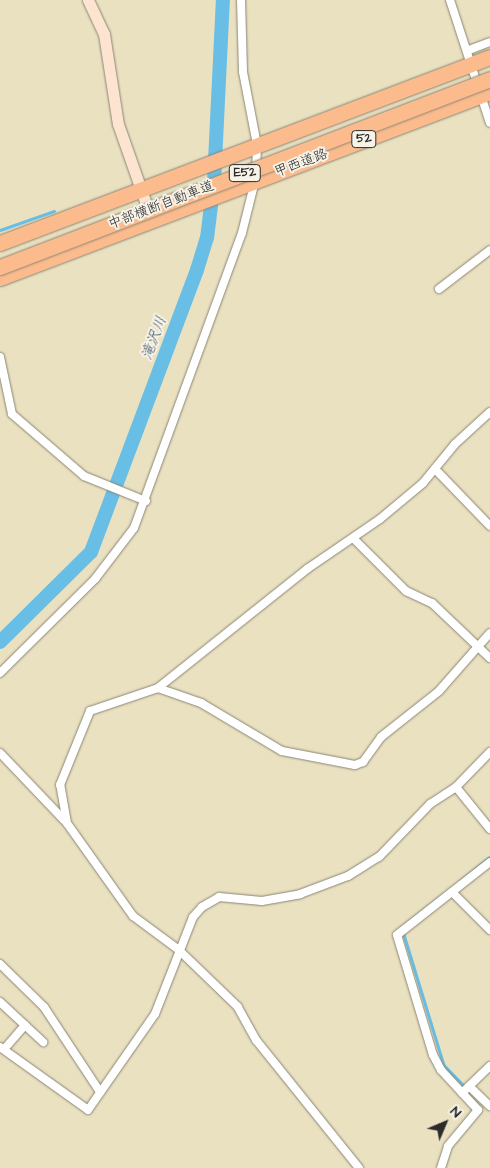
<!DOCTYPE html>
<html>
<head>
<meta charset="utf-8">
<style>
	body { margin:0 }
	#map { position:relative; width:490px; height:1168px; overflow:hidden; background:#eae1c1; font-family:"Architects Daughter","Klee One",sans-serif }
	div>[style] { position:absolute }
	.stream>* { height:2.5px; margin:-1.25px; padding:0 1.25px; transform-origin:1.25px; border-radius:1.25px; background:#68bee5 }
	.river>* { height:14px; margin:-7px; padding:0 7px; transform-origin:7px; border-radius:7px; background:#68bee5 }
	.roads { filter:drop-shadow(0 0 1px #8a8676) drop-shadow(0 0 1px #8a8676) }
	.street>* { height:8px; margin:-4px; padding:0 4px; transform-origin:4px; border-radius:4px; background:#fff }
	.secondary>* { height:11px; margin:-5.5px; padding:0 5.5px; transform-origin:5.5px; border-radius:5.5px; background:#fde4d1 }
	.highway>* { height:15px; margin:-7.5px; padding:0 7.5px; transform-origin:7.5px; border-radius:7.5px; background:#fbbb8c }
	.bridges { filter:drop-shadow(0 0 1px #8a8676) drop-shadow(0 0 1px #8a8676) }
	.highway-bridge>* { height:15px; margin:-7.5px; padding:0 7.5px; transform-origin:7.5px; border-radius:7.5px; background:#fbbb8c }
	span { translate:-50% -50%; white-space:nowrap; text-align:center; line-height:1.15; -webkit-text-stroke:4px #f7f3e8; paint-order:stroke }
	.shield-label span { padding:1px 4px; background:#f7f3e8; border:1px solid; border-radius:4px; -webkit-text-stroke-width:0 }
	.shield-label { font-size:12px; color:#2b2b2b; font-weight:700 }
	.street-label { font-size:14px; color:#2b2b2b }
	.water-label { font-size:15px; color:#3d5763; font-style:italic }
	.north { position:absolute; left:420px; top:1098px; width:50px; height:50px; -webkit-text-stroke:4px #f7f3e8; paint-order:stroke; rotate:45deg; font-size:14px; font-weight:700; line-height:20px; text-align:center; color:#2b2b2b }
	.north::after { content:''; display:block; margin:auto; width:18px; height:22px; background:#2b2b2b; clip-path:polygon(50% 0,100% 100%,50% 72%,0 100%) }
</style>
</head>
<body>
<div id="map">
	<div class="stream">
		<div style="left:0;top:230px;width:57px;rotate:-19.4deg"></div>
		<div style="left:460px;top:881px;width:38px;rotate:-39deg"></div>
		<div style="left:405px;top:924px;width:44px;rotate:-37.6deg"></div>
		<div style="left:403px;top:931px;width:140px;rotate:73deg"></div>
		<div style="left:444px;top:1065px;width:32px;rotate:46deg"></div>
	</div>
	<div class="river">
		<div style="left:0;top:642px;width:128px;rotate:-44.7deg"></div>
		<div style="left:91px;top:552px;width:301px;rotate:-69.4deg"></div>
		<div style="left:197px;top:270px;width:34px;rotate:-73deg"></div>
		<div style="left:207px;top:238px;width:56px;rotate:-82.9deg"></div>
		<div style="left:214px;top:182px;width:182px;rotate:-87.2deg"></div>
	</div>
	<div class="roads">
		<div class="street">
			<div style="left:241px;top:0;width:72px;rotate:88.4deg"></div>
			<div style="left:243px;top:72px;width:74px;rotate:79.1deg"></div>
			<div style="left:257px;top:145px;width:24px;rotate:92deg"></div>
			<div style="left:450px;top:0;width:129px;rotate:72deg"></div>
			<div style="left:469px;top:50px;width:22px;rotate:-21deg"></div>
			<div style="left:439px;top:289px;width:64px;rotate:-37.4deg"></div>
			<div style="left:0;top:357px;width:58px;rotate:78.1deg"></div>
			<div style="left:12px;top:414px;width:95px;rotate:40.7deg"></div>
			<div style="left:84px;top:476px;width:67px;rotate:22deg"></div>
			<div style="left:435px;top:469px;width:79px;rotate:46deg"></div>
			<div style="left:355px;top:540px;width:72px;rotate:45deg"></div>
			<div style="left:406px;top:591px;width:29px;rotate:25deg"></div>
			<div style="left:432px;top:603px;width:80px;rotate:43.5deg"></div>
			<div style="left:0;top:673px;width:134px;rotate:-44.7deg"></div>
			<div style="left:95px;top:579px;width:64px;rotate:-52.6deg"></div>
			<div style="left:134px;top:528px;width:314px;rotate:-69.9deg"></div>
			<div style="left:242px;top:233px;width:54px;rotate:-76deg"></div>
			<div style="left:158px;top:688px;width:46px;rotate:19.2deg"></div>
			<div style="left:201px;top:703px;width:94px;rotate:30.7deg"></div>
			<div style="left:282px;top:751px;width:74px;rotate:10.9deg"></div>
			<div style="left:355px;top:765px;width:9px;rotate:-21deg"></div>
			<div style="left:363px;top:762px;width:31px;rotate:-54deg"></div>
			<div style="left:381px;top:737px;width:74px;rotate:-38.4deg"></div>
			<div style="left:439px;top:691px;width:77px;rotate:-48.7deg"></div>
			<div style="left:0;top:753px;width:93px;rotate:46.3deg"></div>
			<div style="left:456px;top:787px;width:54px;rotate:51deg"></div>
			<div style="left:452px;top:892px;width:54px;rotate:45deg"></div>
			<div style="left:0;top:964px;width:62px;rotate:44.3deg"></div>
			<div style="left:44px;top:1007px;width:102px;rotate:56.6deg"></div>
			<div style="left:0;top:1002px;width:59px;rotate:42.9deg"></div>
			<div style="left:0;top:1047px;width:108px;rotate:35.6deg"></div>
			<div style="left:88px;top:1110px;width:117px;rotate:-55.1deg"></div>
			<div style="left:155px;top:1014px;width:104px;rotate:-68.6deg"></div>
			<div style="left:193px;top:917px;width:13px;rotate:-48deg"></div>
			<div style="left:202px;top:907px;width:20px;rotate:-30deg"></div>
			<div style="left:219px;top:897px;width:43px;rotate:5.3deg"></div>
			<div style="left:262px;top:901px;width:39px;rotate:-10deg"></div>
			<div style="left:300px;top:894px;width:51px;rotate:-20.6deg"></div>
			<div style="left:348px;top:876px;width:36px;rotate:-32deg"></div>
			<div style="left:379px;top:857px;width:74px;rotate:-46.1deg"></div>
			<div style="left:430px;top:804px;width:31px;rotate:-33deg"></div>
			<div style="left:456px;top:787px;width:49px;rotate:-45.8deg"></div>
			<div style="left:6px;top:1047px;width:29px;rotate:-49deg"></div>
			<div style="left:469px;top:1086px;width:29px;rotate:44deg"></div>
			<div style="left:462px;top:1093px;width:39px;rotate:-44deg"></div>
			<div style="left:359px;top:1168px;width:164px;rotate:-128.8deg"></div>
			<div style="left:256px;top:1040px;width:38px;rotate:-119deg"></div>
			<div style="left:238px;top:1007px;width:82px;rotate:-136deg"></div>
			<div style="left:179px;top:950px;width:57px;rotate:-143.5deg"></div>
			<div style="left:133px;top:916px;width:114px;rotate:-125.4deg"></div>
			<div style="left:67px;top:823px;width:39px;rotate:-100deg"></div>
			<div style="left:60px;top:785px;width:80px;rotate:-67.9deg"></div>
			<div style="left:90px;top:711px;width:72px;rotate:-18.7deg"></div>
			<div style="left:158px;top:688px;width:191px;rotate:-38.6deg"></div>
			<div style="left:307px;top:569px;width:88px;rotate:-34.4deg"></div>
			<div style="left:380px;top:519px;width:56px;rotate:-39.9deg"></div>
			<div style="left:423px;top:483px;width:50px;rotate:-50.6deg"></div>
			<div style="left:455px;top:444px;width:47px;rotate:-42.4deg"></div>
			<div style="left:441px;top:1168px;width:23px;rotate:-72deg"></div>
			<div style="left:448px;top:1146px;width:47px;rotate:-50.2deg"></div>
			<div style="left:478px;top:1110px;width:54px;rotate:-132.8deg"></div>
			<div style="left:441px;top:1070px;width:17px;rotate:-118deg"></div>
			<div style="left:433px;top:1055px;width:125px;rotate:-106.7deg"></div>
			<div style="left:397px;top:935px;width:118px;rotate:-38.1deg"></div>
		</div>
		<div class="secondary">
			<div style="left:88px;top:0;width:38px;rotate:65deg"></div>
			<div style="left:104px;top:34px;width:91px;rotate:81.2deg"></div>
			<div style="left:118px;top:124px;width:100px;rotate:70.7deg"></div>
		</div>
		<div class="highway">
			<div style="left:0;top:243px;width:524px;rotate:-20.79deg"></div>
			<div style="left:0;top:278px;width:524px;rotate:-20.79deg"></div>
		</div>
	</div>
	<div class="bridges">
		<div class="highway-bridge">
			<div style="left:0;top:267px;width:525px;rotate:-20.99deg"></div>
		</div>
	</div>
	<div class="shield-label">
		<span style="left:364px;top:139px">52</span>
		<span style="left:245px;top:173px">E52</span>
	</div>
	<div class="street-label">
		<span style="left:301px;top:163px;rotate:-21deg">甲西道路</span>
		<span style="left:161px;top:205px;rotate:-21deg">中部横断自動車道</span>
	</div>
	<div class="water-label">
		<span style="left:154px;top:338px;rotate:-69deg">滝沢川</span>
	</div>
	<div class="north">N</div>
</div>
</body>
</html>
